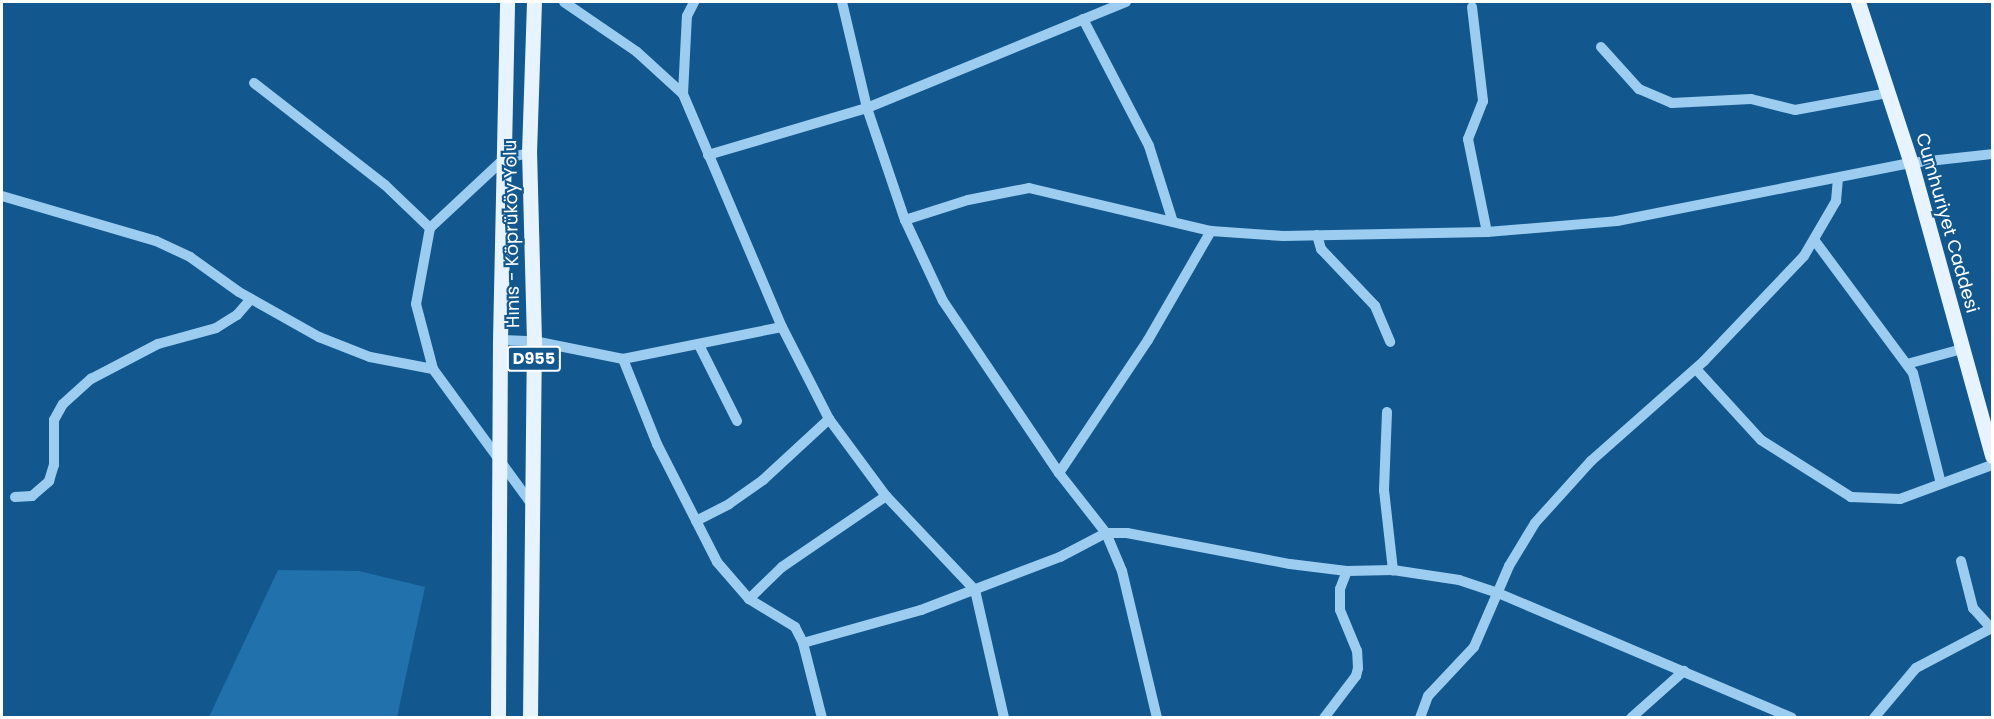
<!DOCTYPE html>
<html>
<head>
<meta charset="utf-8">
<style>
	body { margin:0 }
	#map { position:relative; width:1994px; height:719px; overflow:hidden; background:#12588e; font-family:Poppins,sans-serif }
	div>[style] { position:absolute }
	.green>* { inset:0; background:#2171ac }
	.minor>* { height:10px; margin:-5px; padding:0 5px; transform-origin:5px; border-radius:5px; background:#9ccdf1 }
	.major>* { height:15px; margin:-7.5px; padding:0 7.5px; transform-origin:7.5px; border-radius:7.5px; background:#e7f3ff }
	span { translate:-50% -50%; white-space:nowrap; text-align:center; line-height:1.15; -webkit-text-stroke:4.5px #12588e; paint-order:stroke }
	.shield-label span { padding:2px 4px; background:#12588e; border:2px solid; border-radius:4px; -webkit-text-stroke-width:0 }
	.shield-label { font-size:16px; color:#fff; font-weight:700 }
	.street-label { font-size:18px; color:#fff }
	.frame { position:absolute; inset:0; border:3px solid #fff; pointer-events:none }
</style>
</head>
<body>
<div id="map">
	<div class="green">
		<div style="clip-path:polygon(278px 570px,359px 571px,425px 587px,397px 717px,209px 717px)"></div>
	</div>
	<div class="minor">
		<div style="left:564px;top:2px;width:88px;rotate:34.4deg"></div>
		<div style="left:637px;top:52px;width:62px;rotate:42.4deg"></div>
		<div style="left:683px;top:94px;width:253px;rotate:67deg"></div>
		<div style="left:782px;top:327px;width:103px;rotate:62.9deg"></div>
		<div style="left:829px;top:419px;width:96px;rotate:53.5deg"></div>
		<div style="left:886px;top:496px;width:129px;rotate:46.6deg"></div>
		<div style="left:975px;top:590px;width:131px;rotate:77.2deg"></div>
		<div style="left:842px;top:2px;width:109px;rotate:76.7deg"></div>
		<div style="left:867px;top:108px;width:118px;rotate:71.3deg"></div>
		<div style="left:905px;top:220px;width:89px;rotate:64.9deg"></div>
		<div style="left:943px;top:301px;width:207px;rotate:56deg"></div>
		<div style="left:1059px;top:473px;width:76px;rotate:51.9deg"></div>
		<div style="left:1106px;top:533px;width:41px;rotate:67.2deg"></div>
		<div style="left:1122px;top:571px;width:151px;rotate:76.6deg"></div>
		<div style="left:1472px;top:7px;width:95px;rotate:83.3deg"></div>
		<div style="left:1483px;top:101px;width:41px;rotate:111.5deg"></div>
		<div style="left:1468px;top:139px;width:95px;rotate:78.5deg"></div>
		<div style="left:1083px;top:19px;width:143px;rotate:62.5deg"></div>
		<div style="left:1149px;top:146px;width:77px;rotate:72.5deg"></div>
		<div style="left:1601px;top:47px;width:57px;rotate:47.9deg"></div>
		<div style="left:1639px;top:89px;width:36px;rotate:23deg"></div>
		<div style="left:1672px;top:103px;width:79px;rotate:-2.9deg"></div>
		<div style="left:1751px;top:99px;width:45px;rotate:14deg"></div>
		<div style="left:1795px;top:110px;width:95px;rotate:-10.4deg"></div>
		<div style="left:254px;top:83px;width:166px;rotate:37.9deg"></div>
		<div style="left:385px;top:185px;width:62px;rotate:43.7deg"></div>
		<div style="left:683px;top:94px;width:78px;rotate:-87.1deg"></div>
		<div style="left:687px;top:16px;width:16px;rotate:-63deg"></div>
		<div style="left:529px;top:153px;width:26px;rotate:167deg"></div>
		<div style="left:504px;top:159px;width:101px;rotate:137deg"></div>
		<div style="left:430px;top:228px;width:77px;rotate:100.4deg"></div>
		<div style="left:416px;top:304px;width:67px;rotate:75.3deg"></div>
		<div style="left:433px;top:369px;width:170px;rotate:53.9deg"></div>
		<div style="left:708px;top:155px;width:166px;rotate:-16.5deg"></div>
		<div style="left:867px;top:108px;width:280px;rotate:-22.3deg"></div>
		<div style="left:2px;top:196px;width:160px;rotate:16.3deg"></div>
		<div style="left:156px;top:241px;width:38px;rotate:25deg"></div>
		<div style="left:190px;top:257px;width:60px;rotate:35.5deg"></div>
		<div style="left:239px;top:292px;width:92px;rotate:29.4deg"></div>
		<div style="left:319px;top:337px;width:55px;rotate:21.4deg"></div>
		<div style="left:370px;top:357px;width:64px;rotate:10.8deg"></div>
		<div style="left:905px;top:220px;width:66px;rotate:-17.6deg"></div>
		<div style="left:968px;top:200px;width:62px;rotate:-11.1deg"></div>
		<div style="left:1029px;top:188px;width:187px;rotate:13.3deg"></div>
		<div style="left:1211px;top:231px;width:72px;rotate:4deg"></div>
		<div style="left:1283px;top:236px;width:204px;rotate:-1.1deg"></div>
		<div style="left:1487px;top:232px;width:130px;rotate:-4.8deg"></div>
		<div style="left:1617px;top:221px;width:300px;rotate:-11.2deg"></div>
		<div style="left:1911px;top:163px;width:81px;rotate:-6.3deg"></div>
		<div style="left:1317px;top:235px;width:15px;rotate:74deg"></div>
		<div style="left:1321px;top:249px;width:79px;rotate:46.5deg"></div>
		<div style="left:1375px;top:306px;width:39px;rotate:67deg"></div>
		<div style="left:1815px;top:241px;width:164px;rotate:53.4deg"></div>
		<div style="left:1913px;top:373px;width:114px;rotate:75.8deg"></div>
		<div style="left:500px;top:340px;width:34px;rotate:2deg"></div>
		<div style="left:534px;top:341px;width:91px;rotate:11.4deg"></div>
		<div style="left:623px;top:359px;width:162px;rotate:-11.4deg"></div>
		<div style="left:699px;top:345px;width:85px;rotate:63.4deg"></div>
		<div style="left:623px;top:359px;width:92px;rotate:68.2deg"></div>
		<div style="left:657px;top:444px;width:132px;rotate:63deg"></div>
		<div style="left:717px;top:562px;width:49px;rotate:49.1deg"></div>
		<div style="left:749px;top:599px;width:54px;rotate:31.3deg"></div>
		<div style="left:795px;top:627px;width:18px;rotate:63deg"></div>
		<div style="left:803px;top:643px;width:77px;rotate:75.8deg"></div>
		<div style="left:1907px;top:364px;width:57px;rotate:-15.3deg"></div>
		<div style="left:1696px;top:369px;width:96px;rotate:47.5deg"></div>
		<div style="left:1761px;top:440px;width:107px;rotate:32.3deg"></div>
		<div style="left:1851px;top:497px;width:49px;rotate:2.3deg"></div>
		<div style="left:1900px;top:499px;width:98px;rotate:-20.3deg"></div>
		<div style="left:1387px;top:412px;width:78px;rotate:92.2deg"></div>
		<div style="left:1384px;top:490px;width:81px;rotate:83.6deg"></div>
		<div style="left:1059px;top:473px;width:160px;rotate:-56.2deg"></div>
		<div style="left:1148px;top:340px;width:126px;rotate:-60deg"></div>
		<div style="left:15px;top:497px;width:17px;rotate:-3deg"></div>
		<div style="left:32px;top:496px;width:23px;rotate:-41deg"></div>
		<div style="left:49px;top:481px;width:17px;rotate:-73deg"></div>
		<div style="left:54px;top:465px;width:45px;rotate:-90deg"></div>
		<div style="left:54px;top:420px;width:18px;rotate:-61deg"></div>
		<div style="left:63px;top:404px;width:38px;rotate:-42deg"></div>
		<div style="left:91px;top:379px;width:76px;rotate:-27.6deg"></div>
		<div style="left:158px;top:344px;width:60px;rotate:-15.4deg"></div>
		<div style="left:216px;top:328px;width:25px;rotate:-32deg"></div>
		<div style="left:237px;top:315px;width:21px;rotate:-49deg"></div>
		<div style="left:696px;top:521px;width:37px;rotate:-27deg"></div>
		<div style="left:729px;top:504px;width:42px;rotate:-35.2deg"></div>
		<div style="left:763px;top:480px;width:90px;rotate:-42.7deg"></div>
		<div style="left:1961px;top:561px;width:49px;rotate:75.7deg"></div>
		<div style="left:1973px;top:608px;width:27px;rotate:48deg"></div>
		<div style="left:749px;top:599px;width:46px;rotate:-44.1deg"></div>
		<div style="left:782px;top:567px;width:126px;rotate:-34.3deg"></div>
		<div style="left:803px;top:643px;width:123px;rotate:-15.6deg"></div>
		<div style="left:921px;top:610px;width:149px;rotate:-20.9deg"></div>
		<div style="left:1060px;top:557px;width:52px;rotate:-27.6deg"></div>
		<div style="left:1106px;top:533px;width:21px"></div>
		<div style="left:1127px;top:533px;width:166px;rotate:10.8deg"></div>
		<div style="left:1290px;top:564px;width:57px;rotate:7deg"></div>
		<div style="left:1347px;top:571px;width:46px;rotate:-1.2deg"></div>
		<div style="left:1393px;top:570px;width:67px;rotate:8.6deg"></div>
		<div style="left:1459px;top:580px;width:41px;rotate:18.4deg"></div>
		<div style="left:1498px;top:593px;width:319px;rotate:23deg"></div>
		<div style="left:1324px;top:718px;width:53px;rotate:-52.7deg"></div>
		<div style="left:1356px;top:676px;width:8px;rotate:-76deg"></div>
		<div style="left:1358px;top:668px;width:17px;rotate:-93deg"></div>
		<div style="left:1357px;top:651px;width:44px;rotate:-112.5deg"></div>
		<div style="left:1340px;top:610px;width:21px;rotate:-90deg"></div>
		<div style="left:1340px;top:589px;width:19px;rotate:-69deg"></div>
		<div style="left:1420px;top:718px;width:23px;rotate:-70deg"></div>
		<div style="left:1428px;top:696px;width:67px;rotate:-46.8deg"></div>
		<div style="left:1474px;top:647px;width:88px;rotate:-66.6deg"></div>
		<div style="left:1509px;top:566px;width:50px;rotate:-58.8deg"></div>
		<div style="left:1535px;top:523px;width:84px;rotate:-47.9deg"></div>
		<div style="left:1591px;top:461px;width:151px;rotate:-41.5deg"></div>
		<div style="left:1704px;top:361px;width:145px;rotate:-46.4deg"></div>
		<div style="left:1804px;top:256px;width:64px;rotate:-59.8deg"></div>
		<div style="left:1836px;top:201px;width:21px;rotate:-85deg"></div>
		<div style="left:1631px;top:718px;width:71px;rotate:-41.6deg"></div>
		<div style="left:1874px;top:718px;width:65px;rotate:-50deg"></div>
		<div style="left:1916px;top:668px;width:86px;rotate:-27.8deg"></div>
	</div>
	<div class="major">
		<div style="left:1858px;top:2px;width:169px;rotate:71.8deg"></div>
		<div style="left:1911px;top:163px;width:304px;rotate:74.5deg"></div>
		<div style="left:498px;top:718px;width:378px;rotate:-89.7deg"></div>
		<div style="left:500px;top:340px;width:338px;rotate:-88.8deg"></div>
		<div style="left:530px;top:718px;width:377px;rotate:-89.4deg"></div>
		<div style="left:534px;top:341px;width:188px;rotate:-91.5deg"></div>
		<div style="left:529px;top:153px;width:151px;rotate:-88.1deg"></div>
	</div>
	<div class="shield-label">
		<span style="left:534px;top:359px">D955</span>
	</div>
	<div class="street-label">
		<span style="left:1947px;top:223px;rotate:74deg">Cumhuriyet Caddesi</span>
		<span style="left:512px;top:234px;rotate:-91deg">Hınıs - Köprüköy Yolu</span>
	</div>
	<div class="frame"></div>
</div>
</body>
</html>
